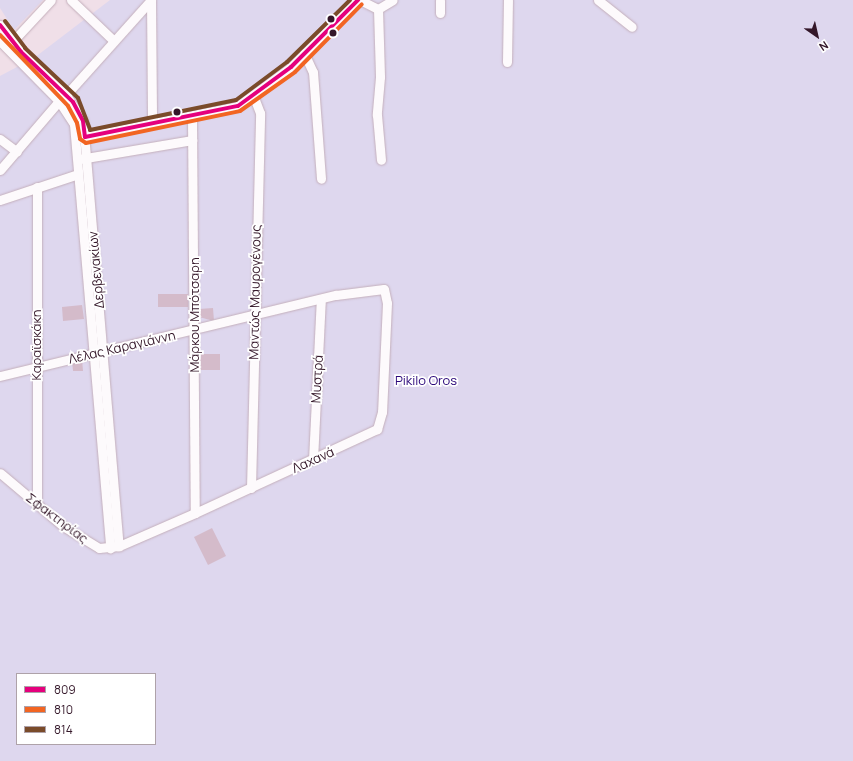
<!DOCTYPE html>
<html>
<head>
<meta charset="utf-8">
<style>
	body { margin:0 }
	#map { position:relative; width:853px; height:761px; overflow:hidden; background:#f0dfe8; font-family:Manrope,sans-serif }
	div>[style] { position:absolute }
	.green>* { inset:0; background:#ded7ee }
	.building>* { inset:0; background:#d4bbca }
	.roads { filter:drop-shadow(0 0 1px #c4afbb) drop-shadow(0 0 1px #c4afbb) }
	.minor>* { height:9px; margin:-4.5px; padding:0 4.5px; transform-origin:4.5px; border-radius:4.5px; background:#fdfafc }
	.bus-1>* { height:4px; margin:-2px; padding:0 2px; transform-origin:2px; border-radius:2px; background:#e5007d }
	.bus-2>* { height:4px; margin:-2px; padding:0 2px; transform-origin:2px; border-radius:2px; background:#f26522 }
	.bus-3>* { height:4px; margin:-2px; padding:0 2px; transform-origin:2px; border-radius:2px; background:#7a4b2a }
	.dots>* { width:11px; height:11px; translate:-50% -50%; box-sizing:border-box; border:2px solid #fff; border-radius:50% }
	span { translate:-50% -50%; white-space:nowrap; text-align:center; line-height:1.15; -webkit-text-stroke:3.5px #fff; paint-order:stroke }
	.street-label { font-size:13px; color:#341729 }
	.park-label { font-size:13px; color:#2b077a }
	.legend { position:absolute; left:16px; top:673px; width:140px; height:72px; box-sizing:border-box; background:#fff; border:1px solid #aea2a9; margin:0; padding:5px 7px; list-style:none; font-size:12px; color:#341729 }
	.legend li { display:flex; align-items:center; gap:8px; height:20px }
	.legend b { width:20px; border:1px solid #aea2a9 }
	.north { position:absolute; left:797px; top:16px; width:40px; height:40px; -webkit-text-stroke:3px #fff; paint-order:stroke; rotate:146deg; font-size:11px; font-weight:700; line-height:16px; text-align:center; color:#341729 }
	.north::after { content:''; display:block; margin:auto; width:14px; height:18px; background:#341729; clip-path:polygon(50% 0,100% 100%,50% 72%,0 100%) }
</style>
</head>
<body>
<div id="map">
	<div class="green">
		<div style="clip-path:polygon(0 0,43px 0,14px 30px,0 8px)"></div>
		<div style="clip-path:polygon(evenodd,110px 0,853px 0,853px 761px,0 761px,0 76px,34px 58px,110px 0,17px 674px,155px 674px,155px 744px,17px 744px,17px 674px)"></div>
	</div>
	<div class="building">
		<div style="clip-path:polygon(158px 294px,188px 294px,188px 307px,158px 307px)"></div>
		<div style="clip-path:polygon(82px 305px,84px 319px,63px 321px,62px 307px)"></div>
		<div style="clip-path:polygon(213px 308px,214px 321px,199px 317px,199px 309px)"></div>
		<div style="clip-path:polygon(200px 354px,220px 354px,220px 370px,199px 370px)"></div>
		<div style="clip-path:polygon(82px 359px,83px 371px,73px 371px,72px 360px)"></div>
		<div style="clip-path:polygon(212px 528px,226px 556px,208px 565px,194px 537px)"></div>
	</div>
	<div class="roads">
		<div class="minor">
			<div style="left:71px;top:0;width:59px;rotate:43.6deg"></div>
			<div style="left:151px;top:0;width:123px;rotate:89.5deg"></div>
			<div style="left:360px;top:0;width:20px;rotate:27deg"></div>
			<div style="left:378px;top:9px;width:17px;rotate:-31deg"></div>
			<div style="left:598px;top:0;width:43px;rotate:38.5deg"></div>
			<div style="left:378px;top:9px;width:68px;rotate:88.3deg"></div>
			<div style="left:380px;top:77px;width:38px;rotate:95deg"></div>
			<div style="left:377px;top:115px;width:45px;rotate:84.9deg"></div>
			<div style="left:440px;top:13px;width:13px;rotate:-90deg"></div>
			<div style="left:0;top:25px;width:34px;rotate:52deg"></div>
			<div style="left:21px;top:52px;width:62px;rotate:43.7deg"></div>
			<div style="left:66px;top:95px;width:31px;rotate:57deg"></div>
			<div style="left:83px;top:121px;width:427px;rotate:85.2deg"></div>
			<div style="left:0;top:41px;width:84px;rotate:45.5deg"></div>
			<div style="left:59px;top:101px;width:27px;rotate:57deg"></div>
			<div style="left:74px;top:124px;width:426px;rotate:85.1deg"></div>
			<div style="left:12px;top:42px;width:57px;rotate:-47.1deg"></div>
			<div style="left:304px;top:53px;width:21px;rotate:65deg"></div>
			<div style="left:313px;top:72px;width:107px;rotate:85.7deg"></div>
			<div style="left:507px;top:62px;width:62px;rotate:-89.1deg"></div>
			<div style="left:66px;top:95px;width:127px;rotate:-48.2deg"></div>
			<div style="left:192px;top:117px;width:396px;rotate:89.6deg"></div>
			<div style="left:78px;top:138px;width:163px;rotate:-11.3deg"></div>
			<div style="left:238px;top:106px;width:66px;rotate:-36.3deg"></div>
			<div style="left:291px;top:67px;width:95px;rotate:-45deg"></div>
			<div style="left:0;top:139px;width:21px;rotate:37deg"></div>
			<div style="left:80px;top:159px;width:114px;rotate:-9.6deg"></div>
			<div style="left:0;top:170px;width:91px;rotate:-49.5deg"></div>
			<div style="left:37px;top:187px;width:317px;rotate:90deg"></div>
			<div style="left:0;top:200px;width:82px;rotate:-18.4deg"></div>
			<div style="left:0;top:376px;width:346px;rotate:-13.6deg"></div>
			<div style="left:336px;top:295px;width:48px;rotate:-7.1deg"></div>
			<div style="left:384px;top:289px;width:14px;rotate:78deg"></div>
			<div style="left:387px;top:303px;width:109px;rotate:92.6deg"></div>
			<div style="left:382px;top:412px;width:18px;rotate:106deg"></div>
			<div style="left:377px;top:429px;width:200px;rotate:155.2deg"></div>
			<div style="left:195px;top:513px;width:83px;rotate:156.5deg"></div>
			<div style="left:119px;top:546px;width:20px;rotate:174deg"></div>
			<div style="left:99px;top:548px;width:42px;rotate:-148.6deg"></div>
			<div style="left:63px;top:526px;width:82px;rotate:-139.9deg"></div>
			<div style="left:313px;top:460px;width:161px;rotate:-87.2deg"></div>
			<div style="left:251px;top:488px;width:375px;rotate:-88.6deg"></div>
			<div style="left:260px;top:113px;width:17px;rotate:-111deg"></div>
		</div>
	</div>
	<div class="bus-1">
		<div style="left:0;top:25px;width:34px;rotate:52deg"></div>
		<div style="left:21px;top:52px;width:72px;rotate:43.9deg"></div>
		<div style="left:73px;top:102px;width:21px;rotate:62deg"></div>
		<div style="left:83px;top:121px;width:16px;rotate:83deg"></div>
		<div style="left:85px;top:137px;width:156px;rotate:-11.5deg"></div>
		<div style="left:238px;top:106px;width:66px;rotate:-36.3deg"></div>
		<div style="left:291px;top:67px;width:95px;rotate:-45deg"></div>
	</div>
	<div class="bus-2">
		<div style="left:0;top:35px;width:98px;rotate:46.2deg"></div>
		<div style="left:68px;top:106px;width:19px;rotate:62deg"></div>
		<div style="left:77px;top:123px;width:16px;rotate:79deg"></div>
		<div style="left:80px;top:139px;width:7px;rotate:34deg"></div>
		<div style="left:86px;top:143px;width:157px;rotate:-11.7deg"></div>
		<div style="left:240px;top:111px;width:67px;rotate:-35.3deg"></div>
		<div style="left:295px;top:72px;width:95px;rotate:-45.4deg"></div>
	</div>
	<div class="bus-3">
		<div style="left:5px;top:21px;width:34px;rotate:53deg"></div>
		<div style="left:25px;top:48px;width:73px;rotate:43.3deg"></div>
		<div style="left:78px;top:98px;width:34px;rotate:69deg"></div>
		<div style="left:90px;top:130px;width:149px;rotate:-11.6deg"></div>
		<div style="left:236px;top:100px;width:64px;rotate:-36.7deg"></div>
		<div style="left:287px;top:62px;width:88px;rotate:-44.5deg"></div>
	</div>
	<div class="dots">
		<div style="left:331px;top:19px;background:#341729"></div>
		<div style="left:333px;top:33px;background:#341729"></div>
		<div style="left:177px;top:112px;background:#341729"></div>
	</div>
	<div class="street-label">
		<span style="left:96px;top:270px;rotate:-95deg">Δερβενακίων</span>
		<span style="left:255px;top:292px;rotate:-89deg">Μαντώς Μαυρογένους</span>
		<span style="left:194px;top:315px;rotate:-90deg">Μάρκου Μπότσαρη</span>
		<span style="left:36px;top:345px;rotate:-90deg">Καραϊσκάκη</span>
		<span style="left:122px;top:347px;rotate:-13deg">Λέλας Καραγιάννη</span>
		<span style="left:317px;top:379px;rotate:-87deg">Μυστρά</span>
		<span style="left:313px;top:460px;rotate:-24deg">Λαχανά</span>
		<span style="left:57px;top:518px;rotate:37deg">Σφακτηρίας</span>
	</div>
	<div class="park-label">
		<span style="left:426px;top:380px">Pikilo Oros</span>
	</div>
	<ul class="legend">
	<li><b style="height:5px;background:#e5007d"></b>809</li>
	<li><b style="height:5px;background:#f26522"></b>810</li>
	<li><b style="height:5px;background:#7a4b2a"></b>814</li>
	</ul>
	<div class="north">N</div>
</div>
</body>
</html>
